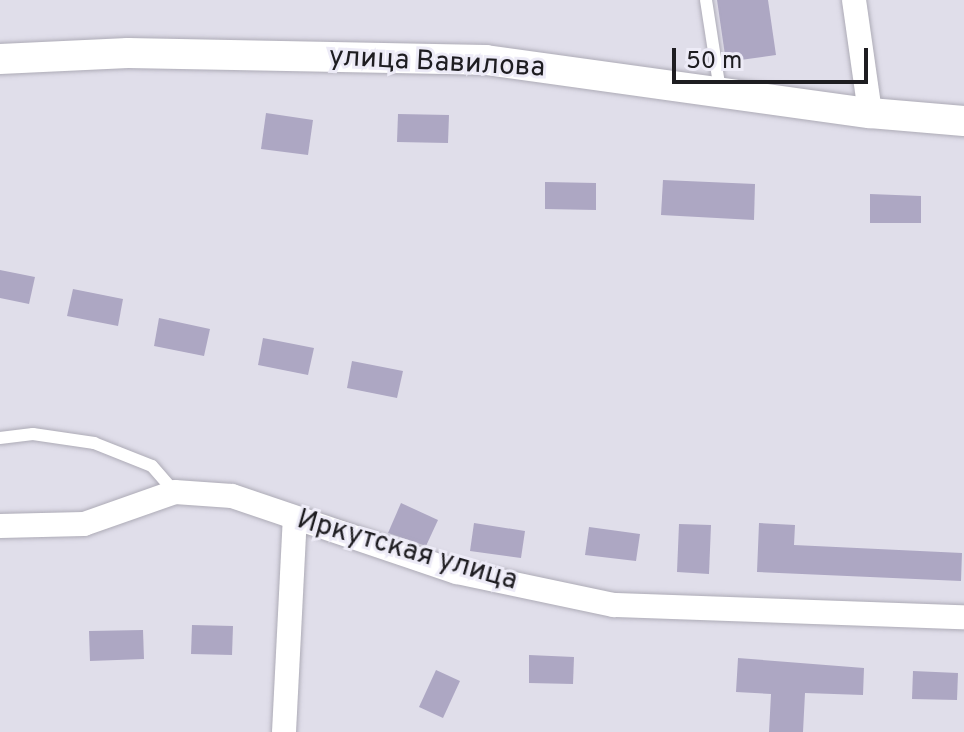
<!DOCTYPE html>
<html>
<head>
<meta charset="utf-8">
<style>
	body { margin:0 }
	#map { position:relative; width:964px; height:732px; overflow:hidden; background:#e0deea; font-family:Overpass,sans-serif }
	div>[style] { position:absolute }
	.building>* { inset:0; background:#ada7c3 }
	.roads { filter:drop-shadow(0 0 2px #adabb6) drop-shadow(0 0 2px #adabb6) }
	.service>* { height:12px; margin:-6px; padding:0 6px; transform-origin:6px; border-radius:6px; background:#fff }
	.minor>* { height:24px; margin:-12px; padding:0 12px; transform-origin:12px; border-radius:12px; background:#fff }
	.tertiary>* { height:30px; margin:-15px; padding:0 15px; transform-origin:15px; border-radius:15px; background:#fff }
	span { translate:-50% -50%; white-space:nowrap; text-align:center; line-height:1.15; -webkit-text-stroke:6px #edebf7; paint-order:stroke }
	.street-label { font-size:28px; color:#1e1d21 }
	.scale { position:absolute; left:672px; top:48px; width:196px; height:36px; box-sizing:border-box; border:4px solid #1e1d21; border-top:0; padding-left:10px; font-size:24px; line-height:28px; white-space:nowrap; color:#1e1d21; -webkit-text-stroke:6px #edebf7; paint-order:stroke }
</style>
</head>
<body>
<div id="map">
	<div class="building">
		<div style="clip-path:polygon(717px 0,768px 0,776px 55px,726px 62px)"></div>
		<div style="clip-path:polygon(266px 113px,313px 120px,308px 155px,261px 149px)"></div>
		<div style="clip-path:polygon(398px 114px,449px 115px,448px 143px,397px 142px)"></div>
		<div style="clip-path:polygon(663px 180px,755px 184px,754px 220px,661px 215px)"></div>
		<div style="clip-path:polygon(545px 182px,596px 183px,596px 210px,545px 209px)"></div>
		<div style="clip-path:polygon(870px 194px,921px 196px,921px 223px,870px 223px)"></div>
		<div style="clip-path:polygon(0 270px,35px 277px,29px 304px,0 298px)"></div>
		<div style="clip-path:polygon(73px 289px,123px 299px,118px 326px,67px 316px)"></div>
		<div style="clip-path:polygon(159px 318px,210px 329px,204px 356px,154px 346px)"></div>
		<div style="clip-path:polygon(263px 338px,314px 348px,308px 375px,258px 365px)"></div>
		<div style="clip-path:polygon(352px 361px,403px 371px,397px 398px,347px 388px)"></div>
		<div style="clip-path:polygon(401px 503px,438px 520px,426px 546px,388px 533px)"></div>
		<div style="clip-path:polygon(474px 523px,525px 531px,521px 558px,470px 551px)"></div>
		<div style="clip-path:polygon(759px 523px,795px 525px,794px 545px,962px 553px,961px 581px,757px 572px)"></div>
		<div style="clip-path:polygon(679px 524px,711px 525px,709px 574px,677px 572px)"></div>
		<div style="clip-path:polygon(589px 527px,640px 534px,636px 561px,585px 555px)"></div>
		<div style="clip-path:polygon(192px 625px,233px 626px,232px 655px,191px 654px)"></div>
		<div style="clip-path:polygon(143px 630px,144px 659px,90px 661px,89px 631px)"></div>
		<div style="clip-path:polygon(529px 655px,574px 657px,573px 684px,529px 683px)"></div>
		<div style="clip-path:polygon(738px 658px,864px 668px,863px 695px,805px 693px,803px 732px,769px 732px,771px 694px,736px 692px)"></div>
		<div style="clip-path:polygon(436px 670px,460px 681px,443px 718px,419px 707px)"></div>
		<div style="clip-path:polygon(913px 671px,958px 673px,957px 700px,912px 699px)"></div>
	</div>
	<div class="roads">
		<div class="service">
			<div style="left:706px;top:0;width:91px;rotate:81.2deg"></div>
			<div style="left:0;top:438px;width:33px;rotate:-7deg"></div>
			<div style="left:33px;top:434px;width:62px;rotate:8.4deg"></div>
			<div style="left:94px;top:443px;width:62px;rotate:21.6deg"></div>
			<div style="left:152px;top:466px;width:35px;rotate:49deg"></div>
		</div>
		<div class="minor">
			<div style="left:854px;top:0;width:114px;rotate:81.9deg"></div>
			<div style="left:0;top:526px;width:84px;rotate:-1.4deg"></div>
			<div style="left:84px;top:524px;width:96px;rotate:-19.4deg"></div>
			<div style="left:175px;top:492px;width:57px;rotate:4deg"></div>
			<div style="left:232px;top:496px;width:237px;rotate:18.7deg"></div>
			<div style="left:457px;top:572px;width:160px;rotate:11.9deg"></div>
			<div style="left:614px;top:605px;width:350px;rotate:2deg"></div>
			<div style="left:284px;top:732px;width:214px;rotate:-87.1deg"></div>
		</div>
		<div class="tertiary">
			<div style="left:0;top:59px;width:128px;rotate:-2.7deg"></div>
			<div style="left:128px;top:53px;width:358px;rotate:1.1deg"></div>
			<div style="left:486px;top:60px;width:388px;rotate:7.9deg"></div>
			<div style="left:870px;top:113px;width:94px;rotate:4.9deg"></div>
		</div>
	</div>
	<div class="street-label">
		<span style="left:437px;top:63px;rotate:3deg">улица Вавилова</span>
		<span style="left:407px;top:551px;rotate:16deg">Иркутская улица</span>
	</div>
	<div class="scale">50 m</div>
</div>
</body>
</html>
